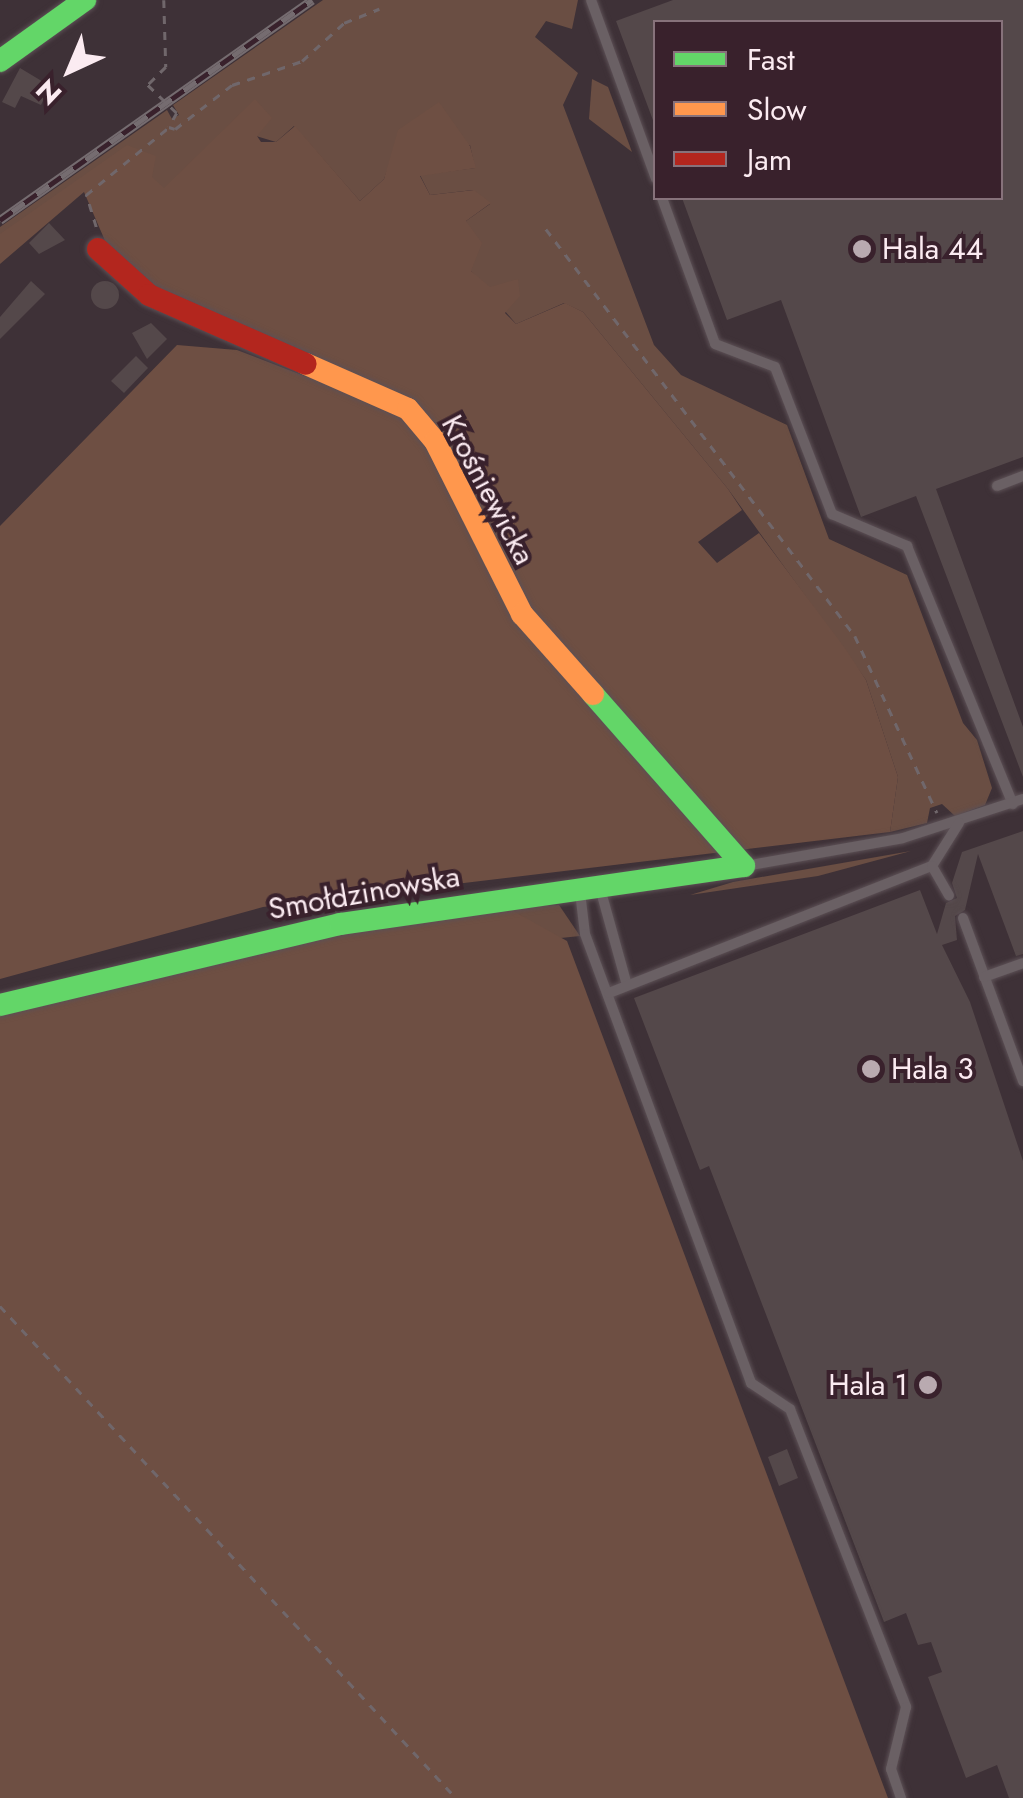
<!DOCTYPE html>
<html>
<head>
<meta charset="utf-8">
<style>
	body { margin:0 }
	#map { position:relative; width:1023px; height:1798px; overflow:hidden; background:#3e3137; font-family:Jost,sans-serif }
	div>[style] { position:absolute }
	.green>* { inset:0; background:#6a4e43 }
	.forest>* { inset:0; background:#6e4f43 }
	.building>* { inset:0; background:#54484a }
	.round { border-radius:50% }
	.path>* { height:2.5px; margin-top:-1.25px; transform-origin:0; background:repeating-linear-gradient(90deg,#70676b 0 8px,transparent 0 16px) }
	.roads { filter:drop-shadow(0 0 2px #5c5055) drop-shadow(0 0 2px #5c5055) }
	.lane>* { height:10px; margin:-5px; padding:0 5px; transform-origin:5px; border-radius:5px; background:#6a6064 }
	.fast>* { height:22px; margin:-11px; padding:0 11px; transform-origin:11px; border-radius:11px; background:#63d668 }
	.slow>* { height:22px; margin:-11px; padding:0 11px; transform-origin:11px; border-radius:11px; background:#ff974d }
	.jam>* { height:22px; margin:-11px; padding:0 11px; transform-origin:11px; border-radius:11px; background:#b3261e }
	.rail>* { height:9px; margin-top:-4.5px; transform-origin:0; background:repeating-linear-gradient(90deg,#39212c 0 15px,#756c70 0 30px); box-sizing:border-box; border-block:2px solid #756c70 }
	.dots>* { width:28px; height:28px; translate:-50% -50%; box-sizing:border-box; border:5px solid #39212c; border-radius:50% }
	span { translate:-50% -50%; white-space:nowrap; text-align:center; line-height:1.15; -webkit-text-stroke:8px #39212c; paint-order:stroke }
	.poi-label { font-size:30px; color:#fbebf1 }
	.left { translate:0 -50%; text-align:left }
	.right { translate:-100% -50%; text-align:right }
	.street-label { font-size:30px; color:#fbebf1 }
	.legend { position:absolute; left:653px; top:20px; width:350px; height:180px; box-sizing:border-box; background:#39212c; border:2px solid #87727b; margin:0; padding:12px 18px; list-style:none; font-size:30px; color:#fbebf1 }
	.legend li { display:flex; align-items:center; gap:20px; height:50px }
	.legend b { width:50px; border:2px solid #87727b }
	.north { position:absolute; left:20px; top:20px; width:100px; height:100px; -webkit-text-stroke:8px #39212c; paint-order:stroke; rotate:224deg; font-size:28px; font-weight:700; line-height:40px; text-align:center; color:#fbebf1 }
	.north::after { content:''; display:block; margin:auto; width:35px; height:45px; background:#fbebf1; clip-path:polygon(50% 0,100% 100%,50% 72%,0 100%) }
</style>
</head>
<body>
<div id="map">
	<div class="green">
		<div style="clip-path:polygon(323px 0,578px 0,572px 29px,546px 21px,535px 37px,578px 73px,563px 105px,654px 345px,681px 375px,787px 425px,829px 539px,907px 575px,963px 723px,977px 740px,992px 788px,985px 805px,955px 816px,942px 804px,930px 808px,927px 823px,890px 832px,898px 777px,866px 680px,728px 489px,583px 312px,564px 303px,516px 324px,471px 271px,466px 221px,490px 204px,473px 190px,430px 195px,420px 175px,475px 168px,470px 145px,392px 157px,384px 179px,360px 201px,294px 126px,276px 142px,256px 136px,152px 203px,84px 191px,0 262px,0 227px,167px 110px,172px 119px,179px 115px,173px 105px)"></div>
		<div style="clip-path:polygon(592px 79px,608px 87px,632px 152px,589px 119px)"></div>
		<div style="clip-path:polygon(911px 851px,818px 876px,690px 895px,733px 882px)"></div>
		<div style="clip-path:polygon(559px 905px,580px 936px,551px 939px,506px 907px)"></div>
	</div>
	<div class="forest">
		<div style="clip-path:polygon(255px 99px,272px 118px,257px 136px,261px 142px,276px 142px,295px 126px,360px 201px,384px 179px,398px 130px,439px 102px,470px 146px,476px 168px,420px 176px,430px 195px,474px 190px,491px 203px,466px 221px,482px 243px,471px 271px,490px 287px,518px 279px,520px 296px,505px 313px,516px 324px,565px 303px,583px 312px,728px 489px,742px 510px,698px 542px,717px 563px,759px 533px,844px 647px,866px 680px,898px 777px,890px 832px,263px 907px,0 979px,0 526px,177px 345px,237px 350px,307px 377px,166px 296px,109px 250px,84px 192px,0 264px,0 234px,127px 145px,156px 156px,152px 177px,164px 188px)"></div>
		<div style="clip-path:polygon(506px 907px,567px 941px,888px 1798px,0 1798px,0 1014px,320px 935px)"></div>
	</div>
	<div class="building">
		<div style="clip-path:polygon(673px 0,1023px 0,1023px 457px,936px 489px,1023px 727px,1023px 777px,916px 496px,861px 517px,781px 300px,727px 320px,682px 198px,1000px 198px,1000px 22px,656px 22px,654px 123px,616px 21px)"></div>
		<div style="clip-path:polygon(20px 68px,50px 86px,41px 105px,21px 96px,15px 108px,2px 102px)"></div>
		<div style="clip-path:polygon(49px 223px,65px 240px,39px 254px,29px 243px)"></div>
		<div class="round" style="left:91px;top:281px;width:28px;height:28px"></div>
		<div style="clip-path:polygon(31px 281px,45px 294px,0 339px,0 317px)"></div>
		<div style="clip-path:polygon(151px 323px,167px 339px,147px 359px,132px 333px)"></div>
		<div style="clip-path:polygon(136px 356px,148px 368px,124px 393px,111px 381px)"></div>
		<div style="clip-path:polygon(1023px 831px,1023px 954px,1016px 956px,978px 854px,965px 910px,955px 916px,957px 940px,942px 945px,970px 1002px,1023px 1161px,1023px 1798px,1009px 1798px,997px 1765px,966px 1778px,928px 1677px,942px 1672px,931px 1642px,918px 1645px,906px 1613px,884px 1622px,709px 1166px,700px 1170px,634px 998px,920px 890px,937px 934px,946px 903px,957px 898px,952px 883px,962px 852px)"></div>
		<div style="clip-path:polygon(787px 1449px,798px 1478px,779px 1486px,768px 1457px)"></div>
	</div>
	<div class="path">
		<div style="left:164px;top:0;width:67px;rotate:88.3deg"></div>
		<div style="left:166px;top:67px;width:25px;rotate:135deg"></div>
		<div style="left:148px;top:85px;width:40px;rotate:44deg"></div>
		<div style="left:177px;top:113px;width:16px;rotate:120deg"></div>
		<div style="left:169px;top:127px;width:6px;rotate:18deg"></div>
		<div style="left:175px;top:129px;width:72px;rotate:-37.7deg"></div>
		<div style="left:232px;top:85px;width:74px;rotate:-18.9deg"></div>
		<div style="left:302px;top:61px;width:57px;rotate:-42.1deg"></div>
		<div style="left:344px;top:23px;width:38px;rotate:-22deg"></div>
		<div style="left:96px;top:227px;width:34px;rotate:-107deg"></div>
		<div style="left:86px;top:195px;width:106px;rotate:-39.3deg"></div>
		<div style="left:546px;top:229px;width:511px;rotate:52.79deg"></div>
		<div style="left:855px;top:636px;width:195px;rotate:65.1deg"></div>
		<div style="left:0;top:1306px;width:671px;rotate:47.17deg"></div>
	</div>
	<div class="roads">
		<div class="lane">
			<div style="left:591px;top:0;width:190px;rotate:70deg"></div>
			<div style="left:662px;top:198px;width:155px;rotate:70deg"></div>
			<div style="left:715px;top:344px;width:64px;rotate:21deg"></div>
			<div style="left:775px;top:367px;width:158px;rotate:68.8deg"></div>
			<div style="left:832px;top:514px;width:82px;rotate:23.1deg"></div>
			<div style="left:907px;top:546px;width:279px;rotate:67.7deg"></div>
			<div style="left:997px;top:486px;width:28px;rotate:-21deg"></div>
			<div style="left:745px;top:866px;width:160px;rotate:-10deg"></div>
			<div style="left:903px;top:838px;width:126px;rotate:-18deg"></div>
			<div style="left:932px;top:866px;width:51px;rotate:-57.9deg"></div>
			<div style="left:600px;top:888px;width:98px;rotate:74.5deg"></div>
			<div style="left:580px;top:892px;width:42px;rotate:83.2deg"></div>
			<div style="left:585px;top:934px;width:479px;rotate:69.7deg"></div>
			<div style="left:751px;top:1383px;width:47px;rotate:33.7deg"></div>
			<div style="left:790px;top:1409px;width:320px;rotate:68.7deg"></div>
			<div style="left:906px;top:1707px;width:64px;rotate:103.6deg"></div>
			<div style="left:891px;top:1769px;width:31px;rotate:71deg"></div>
			<div style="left:963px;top:918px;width:174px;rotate:69.8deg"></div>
			<div style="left:984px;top:977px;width:41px;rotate:-19.7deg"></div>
			<div style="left:609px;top:993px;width:347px;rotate:-21.5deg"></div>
			<div style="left:932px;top:866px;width:34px;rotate:60deg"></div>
		</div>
		<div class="fast">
			<div style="left:0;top:61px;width:105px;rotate:-35.7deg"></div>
			<div style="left:0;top:1005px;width:350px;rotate:-13.4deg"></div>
			<div style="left:340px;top:924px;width:408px;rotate:-8.2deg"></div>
			<div style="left:744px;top:866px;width:229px;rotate:-131.3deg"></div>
		</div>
		<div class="slow">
			<div style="left:306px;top:364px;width:111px;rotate:23.8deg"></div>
			<div style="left:408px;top:409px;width:42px;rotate:49.8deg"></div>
			<div style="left:435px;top:441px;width:194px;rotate:63.3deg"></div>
			<div style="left:522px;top:614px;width:107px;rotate:48.4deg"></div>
		</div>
		<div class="jam">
			<div style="left:98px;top:249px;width:69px;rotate:42deg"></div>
			<div style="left:149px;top:295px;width:171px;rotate:23.7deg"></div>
		</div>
	</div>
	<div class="rail">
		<div style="left:0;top:220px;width:382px;rotate:-35.2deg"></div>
	</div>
	<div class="dots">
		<div style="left:862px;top:249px;background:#b9aab0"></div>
		<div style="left:871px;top:1069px;background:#b9aab0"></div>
		<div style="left:928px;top:1385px;background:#b9aab0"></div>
	</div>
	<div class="poi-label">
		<span class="left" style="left:882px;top:249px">Hala 44</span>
		<span class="left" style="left:891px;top:1069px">Hala 3</span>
		<span class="right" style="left:908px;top:1385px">Hala 1</span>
	</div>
	<div class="street-label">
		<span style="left:488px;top:490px;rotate:62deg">Krośniewicka</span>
		<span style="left:364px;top:893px;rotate:-10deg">Smołdzinowska</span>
	</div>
	<ul class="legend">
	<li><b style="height:12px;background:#63d668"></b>Fast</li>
	<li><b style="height:12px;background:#ff974d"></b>Slow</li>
	<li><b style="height:12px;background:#b3261e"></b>Jam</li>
	</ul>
	<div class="north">N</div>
</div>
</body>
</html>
